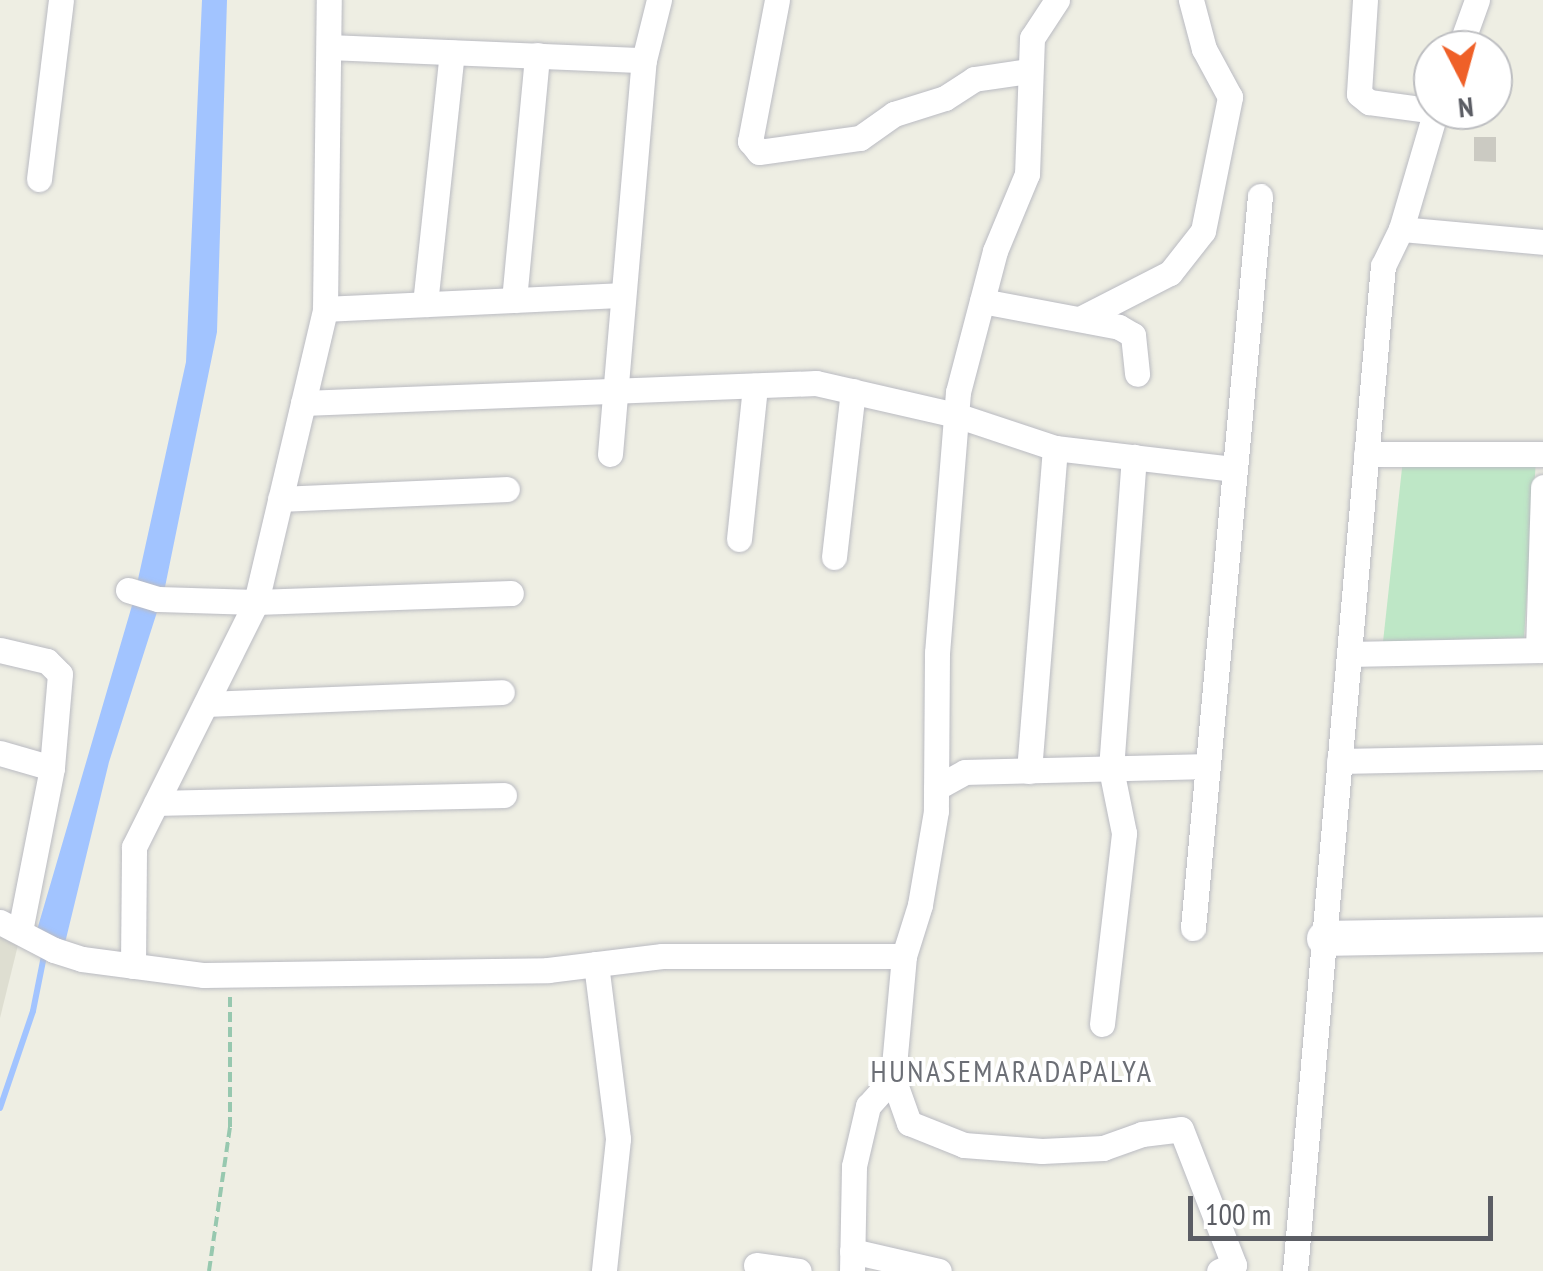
<!DOCTYPE html>
<html>
<head>
<meta charset="utf-8">
<style>
	body { margin:0 }
	#map { position:relative; width:1543px; height:1271px; overflow:hidden; background:#eeeee3; font-family:"PT Sans Narrow",sans-serif }
	div>[style] { position:absolute }
	.education>* { inset:0; background:#deded1 }
	.green>* { inset:0; background:#bee7c6 }
	.water>* { inset:0; background:#a2c4ff }
	.stream>* { height:6px; margin:-3px; padding:0 3px; transform-origin:3px; border-radius:3px; background:#a2c4ff }
	.building>* { inset:0; background:#cbcac2 }
	.path>* { height:4px; margin-top:-2px; transform-origin:0; background:repeating-linear-gradient(90deg,#97c8af 0 10px,transparent 0 15px) }
	.roads { filter:drop-shadow(0 0 2px #babbc2) drop-shadow(0 0 2px #babbc2) }
	.street>* { height:25px; margin:-12.5px; padding:0 12.5px; transform-origin:12.5px; border-radius:12.5px; background:#fff }
	.secondary>* { height:35px; margin:-17.5px; padding:0 17.5px; transform-origin:17.5px; border-radius:17.5px; background:#fff }
	span { translate:-50% -50%; white-space:nowrap; text-align:center; line-height:1.15; -webkit-text-stroke:8px #fff; paint-order:stroke }
	.neighbourhood-label { font-size:30px; color:#6c6f76; letter-spacing:2.5px }
	.north { position:absolute; left:1413px; top:30px; width:100px; height:100px; box-sizing:border-box; background:#fff; border:2px solid #bdbec1; border-radius:50%; rotate:174deg; font-size:28px; font-weight:700; line-height:40px; text-align:center; color:#5b5d64 }
	.north::after { content:''; display:block; margin:auto; width:35px; height:45px; background:#ef6028; clip-path:polygon(50% 0,100% 100%,50% 72%,0 100%) }
	.scale { position:absolute; left:1188px; top:1196px; width:305px; height:45px; box-sizing:border-box; border:5px solid #5b5d64; border-top:0; padding-left:12px; font-size:30px; line-height:35px; white-space:nowrap; color:#5b5d64; -webkit-text-stroke:8px #fff; paint-order:stroke }
</style>
</head>
<body>
<div id="map">
	<div class="education">
		<div style="clip-path:polygon(0 934px,18px 945px,0 1018px)"></div>
	</div>
	<div class="green">
		<div style="clip-path:polygon(1403px 459px,1536px 460px,1524px 638px,1383px 642px)"></div>
	</div>
	<div class="water">
		<div style="clip-path:polygon(202px 0,227px 0,217px 332px,165px 587px,109px 762px,65px 943px,37px 930px,133px 602px,186px 362px)"></div>
	</div>
	<div class="stream">
		<div style="left:0;top:1108px;width:102px;rotate:-71.2deg"></div>
		<div style="left:33px;top:1011px;width:61px;rotate:-78.7deg"></div>
	</div>
	<div class="building">
		<div style="clip-path:polygon(1474px 137px,1496px 137px,1496px 162px,1474px 161px)"></div>
	</div>
	<div class="path">
		<div style="left:209px;top:1271px;width:146px;rotate:-81.7deg"></div>
		<div style="left:230px;top:1127px;width:133px;rotate:-90deg"></div>
	</div>
	<div class="roads">
		<div class="street">
			<div style="left:777px;top:0;width:144px;rotate:100.8deg"></div>
			<div style="left:750px;top:141px;width:14px;rotate:51deg"></div>
			<div style="left:759px;top:152px;width:102px;rotate:-7.9deg"></div>
			<div style="left:860px;top:138px;width:42px;rotate:-35.2deg"></div>
			<div style="left:894px;top:114px;width:53px;rotate:-17.4deg"></div>
			<div style="left:945px;top:98px;width:35px;rotate:-33deg"></div>
			<div style="left:974px;top:79px;width:56px;rotate:-8.3deg"></div>
			<div style="left:1057px;top:0;width:45px;rotate:123.3deg"></div>
			<div style="left:1032px;top:38px;width:136px;rotate:92.1deg"></div>
			<div style="left:1027px;top:174px;width:83px;rotate:112.6deg"></div>
			<div style="left:995px;top:251px;width:146px;rotate:104.7deg"></div>
			<div style="left:958px;top:392px;width:262px;rotate:94.6deg"></div>
			<div style="left:937px;top:653px;width:158px;rotate:90.4deg"></div>
			<div style="left:936px;top:811px;width:95px;rotate:99.7deg"></div>
			<div style="left:920px;top:905px;width:53px;rotate:107.4deg"></div>
			<div style="left:904px;top:956px;width:122px;rotate:95.2deg"></div>
			<div style="left:893px;top:1078px;width:48px;rotate:70.4deg"></div>
			<div style="left:909px;top:1123px;width:59px;rotate:21.8deg"></div>
			<div style="left:964px;top:1145px;width:78px;rotate:4.4deg"></div>
			<div style="left:1042px;top:1151px;width:61px;rotate:-2.8deg"></div>
			<div style="left:1103px;top:1148px;width:41px;rotate:-19.7deg"></div>
			<div style="left:1142px;top:1134px;width:39px;rotate:-7deg"></div>
			<div style="left:1181px;top:1129px;width:146px;rotate:68.7deg"></div>
			<div style="left:1234px;top:1265px;width:16px;rotate:158deg"></div>
			<div style="left:1365px;top:0;width:94px;rotate:93.7deg"></div>
			<div style="left:1359px;top:94px;width:13px;rotate:39deg"></div>
			<div style="left:1369px;top:102px;width:68px;rotate:7.7deg"></div>
			<div style="left:329px;top:47px;width:315px;rotate:2.4deg"></div>
			<div style="left:1459px;top:50px;width:53px;rotate:-70.2deg"></div>
			<div style="left:39px;top:179px;width:180px;rotate:-83deg"></div>
			<div style="left:1401px;top:229px;width:143px;rotate:5.2deg"></div>
			<div style="left:514px;top:300px;width:246px;rotate:-84.6deg"></div>
			<div style="left:982px;top:301px;width:139px;rotate:10.7deg"></div>
			<div style="left:1119px;top:327px;width:16px;rotate:30deg"></div>
			<div style="left:1133px;top:335px;width:39px;rotate:84deg"></div>
			<div style="left:425px;top:304px;width:253px;rotate:-83.9deg"></div>
			<div style="left:325px;top:309px;width:298px;rotate:-2.7deg"></div>
			<div style="left:1080px;top:319px;width:101px;rotate:-27.1deg"></div>
			<div style="left:1170px;top:273px;width:53px;rotate:-51.8deg"></div>
			<div style="left:1203px;top:231px;width:137px;rotate:-78.6deg"></div>
			<div style="left:1230px;top:97px;width:55px;rotate:-118.4deg"></div>
			<div style="left:1204px;top:49px;width:51px;rotate:-104.9deg"></div>
			<div style="left:303px;top:403px;width:513px;rotate:-2.23deg"></div>
			<div style="left:816px;top:383px;width:144px;rotate:12.9deg"></div>
			<div style="left:956px;top:415px;width:104px;rotate:18.4deg"></div>
			<div style="left:1055px;top:448px;width:181px;rotate:6.7deg"></div>
			<div style="left:610px;top:454px;width:395px;rotate:-85.1deg"></div>
			<div style="left:644px;top:60px;width:62px;rotate:-76deg"></div>
			<div style="left:1366px;top:454px;width:177px"></div>
			<div style="left:280px;top:499px;width:227px;rotate:-2.5deg"></div>
			<div style="left:739px;top:539px;width:154px;rotate:-84deg"></div>
			<div style="left:834px;top:557px;width:167px;rotate:-83.5deg"></div>
			<div style="left:128px;top:590px;width:31px;rotate:17deg"></div>
			<div style="left:158px;top:599px;width:98px;rotate:1.8deg"></div>
			<div style="left:256px;top:602px;width:255px;rotate:-2deg"></div>
			<div style="left:0;top:650px;width:48px;rotate:13.2deg"></div>
			<div style="left:47px;top:661px;width:18px;rotate:45deg"></div>
			<div style="left:60px;top:674px;width:94px;rotate:94.9deg"></div>
			<div style="left:52px;top:768px;width:166px;rotate:101.1deg"></div>
			<div style="left:1538px;top:650px;width:163px;rotate:-88.2deg"></div>
			<div style="left:1349px;top:654px;width:194px;rotate:-1.2deg"></div>
			<div style="left:206px;top:704px;width:296px;rotate:-2.3deg"></div>
			<div style="left:0;top:753px;width:54px;rotate:16.1deg"></div>
			<div style="left:1339px;top:761px;width:204px;rotate:-1.1deg"></div>
			<div style="left:1029px;top:771px;width:324px;rotate:-85.4deg"></div>
			<div style="left:936px;top:788px;width:33px;rotate:-29deg"></div>
			<div style="left:965px;top:772px;width:243px;rotate:-1.4deg"></div>
			<div style="left:156px;top:803px;width:348px;rotate:-1.3deg"></div>
			<div style="left:0;top:922px;width:61px;rotate:27.4deg"></div>
			<div style="left:54px;top:950px;width:29px;rotate:18deg"></div>
			<div style="left:82px;top:959px;width:123px;rotate:7.5deg"></div>
			<div style="left:204px;top:975px;width:344px;rotate:-0.8deg"></div>
			<div style="left:548px;top:970px;width:115px;rotate:-7deg"></div>
			<div style="left:662px;top:956px;width:242px"></div>
			<div style="left:1193px;top:928px;width:735px;rotate:-84.77deg"></div>
			<div style="left:596px;top:964px;width:176px;rotate:82.8deg"></div>
			<div style="left:618px;top:1139px;width:133px;rotate:96.1deg"></div>
			<div style="left:133px;top:966px;width:119px;rotate:-89.5deg"></div>
			<div style="left:134px;top:847px;width:274px;rotate:-63.5deg"></div>
			<div style="left:256px;top:602px;width:301px;rotate:-76.7deg"></div>
			<div style="left:325px;top:309px;width:309px;rotate:-89.3deg"></div>
			<div style="left:1102px;top:1024px;width:192px;rotate:-83.4deg"></div>
			<div style="left:1124px;top:833px;width:65px;rotate:-101.5deg"></div>
			<div style="left:1111px;top:769px;width:313px;rotate:-85.8deg"></div>
			<div style="left:852px;top:1251px;width:89px;rotate:12.9deg"></div>
			<div style="left:756px;top:1265px;width:43px;rotate:7.9deg"></div>
			<div style="left:852px;top:1271px;width:105px;rotate:-88.9deg"></div>
			<div style="left:854px;top:1166px;width:62px;rotate:-76.9deg"></div>
			<div style="left:868px;top:1106px;width:38px;rotate:-48deg"></div>
			<div style="left:1295px;top:1271px;width:1009px;rotate:-85deg"></div>
			<div style="left:1383px;top:266px;width:41px;rotate:-64.1deg"></div>
			<div style="left:1401px;top:229px;width:124px;rotate:-73.6deg"></div>
		</div>
		<div class="secondary">
			<div style="left:1324px;top:938px;width:219px;rotate:-1deg"></div>
		</div>
	</div>
	<div class="neighbourhood-label">
		<span style="left:1012px;top:1071px">HUNASEMARADAPALYA</span>
	</div>
	<div class="north">N</div>
	<div class="scale">100 m</div>
</div>
</body>
</html>
